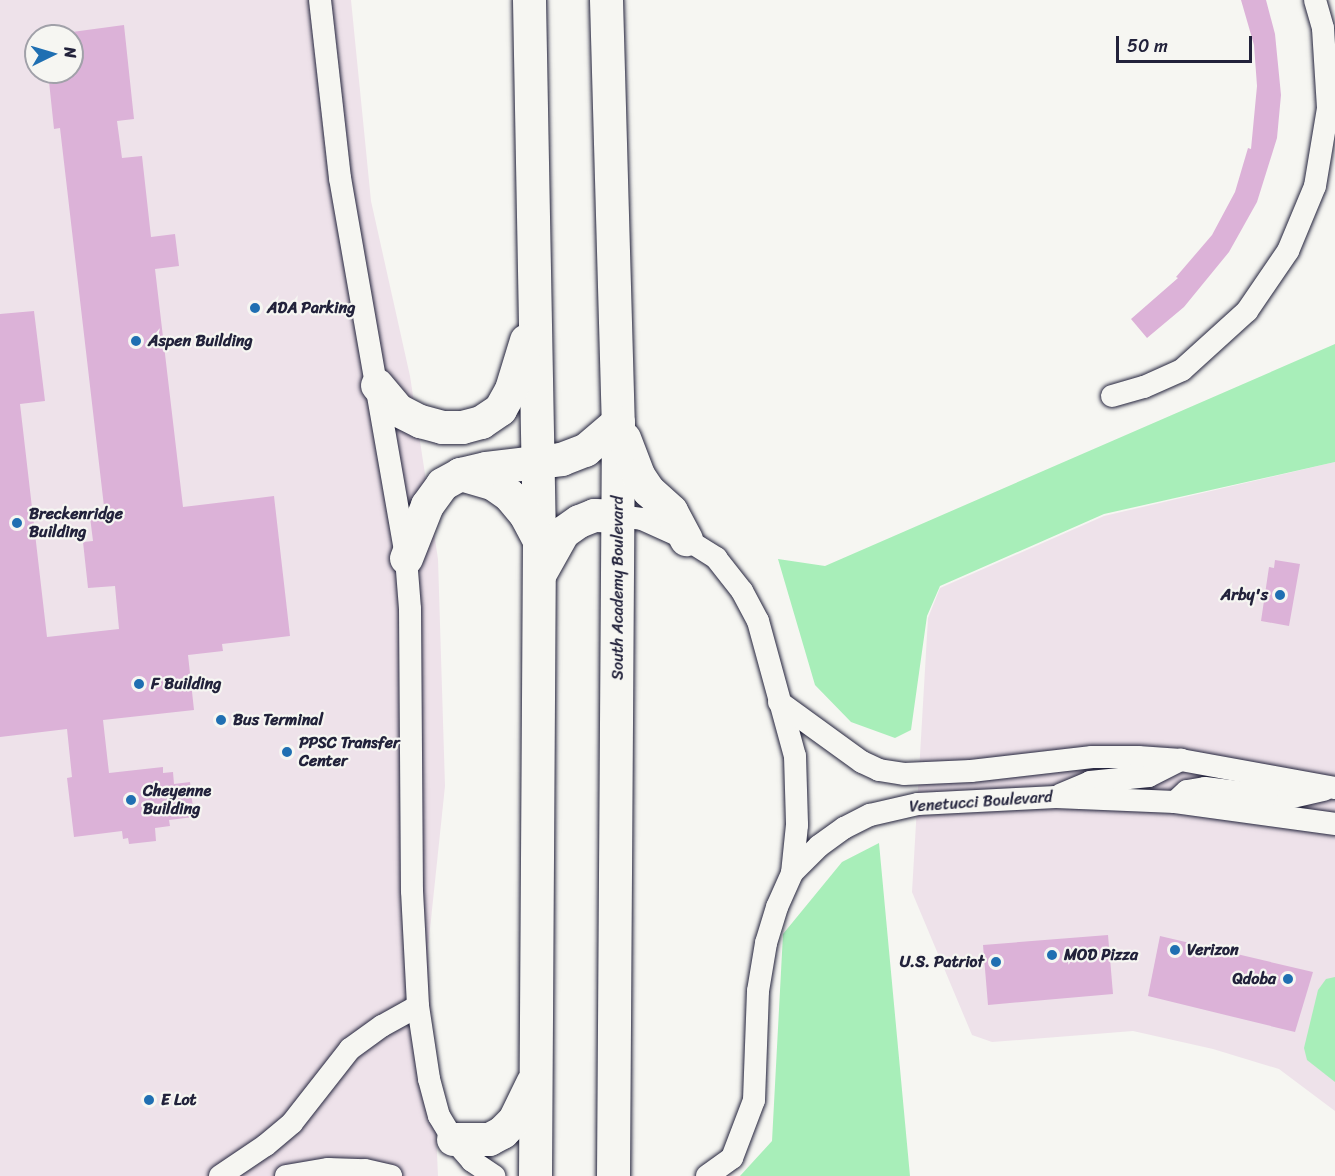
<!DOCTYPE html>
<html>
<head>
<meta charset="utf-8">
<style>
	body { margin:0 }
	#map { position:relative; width:1335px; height:1176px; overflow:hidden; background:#f6f6f2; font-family:Sriracha,sans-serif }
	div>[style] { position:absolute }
	.built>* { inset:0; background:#eee2ea }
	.green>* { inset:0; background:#a8eeb9 }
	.building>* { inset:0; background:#dcb2d8 }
	.roads { filter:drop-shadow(0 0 2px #22223b) drop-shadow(0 0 2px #22223b) }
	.minor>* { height:22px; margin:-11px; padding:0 11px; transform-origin:11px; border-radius:11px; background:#f6f6f2 }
	.highway>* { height:33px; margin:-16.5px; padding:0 16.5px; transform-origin:16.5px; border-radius:16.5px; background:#f6f6f2 }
	.dots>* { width:16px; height:16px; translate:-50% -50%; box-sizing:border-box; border:3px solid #f6f6f2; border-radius:50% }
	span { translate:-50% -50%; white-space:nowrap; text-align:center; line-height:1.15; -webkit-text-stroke:4.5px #f6f6f2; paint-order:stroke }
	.poi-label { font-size:16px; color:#22223b; font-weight:700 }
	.left { translate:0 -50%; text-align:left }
	.right { translate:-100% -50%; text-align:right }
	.street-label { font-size:16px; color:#22223b }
	.north { position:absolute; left:24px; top:24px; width:60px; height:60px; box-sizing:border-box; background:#f6f6f2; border:2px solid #a1a1a9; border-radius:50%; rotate:85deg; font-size:16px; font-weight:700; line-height:24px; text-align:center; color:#22223b }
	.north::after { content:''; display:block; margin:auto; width:21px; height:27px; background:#1f6fb2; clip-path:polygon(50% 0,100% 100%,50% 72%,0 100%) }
	.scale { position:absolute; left:1116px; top:36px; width:136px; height:27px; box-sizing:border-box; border:3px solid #22223b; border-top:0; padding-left:8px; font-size:18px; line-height:21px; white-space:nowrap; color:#22223b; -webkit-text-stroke:4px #f6f6f2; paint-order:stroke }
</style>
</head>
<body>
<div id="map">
	<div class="built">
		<div style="clip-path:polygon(evenodd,0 0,351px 0,371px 201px,410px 376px,438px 559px,445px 786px,428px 948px,438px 1176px,0 1176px,0 0,36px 36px,72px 36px,72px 72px,36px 72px,36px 36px)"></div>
		<div style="clip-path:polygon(1335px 462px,1335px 1111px,1279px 1069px,1213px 1049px,1133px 1031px,992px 1042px,972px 1035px,912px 892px,928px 618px,940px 588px,1104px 516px)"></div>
	</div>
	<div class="green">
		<div style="clip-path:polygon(1335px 344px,1335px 462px,1104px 514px,940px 586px,927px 616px,911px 730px,895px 738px,851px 722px,815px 685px,778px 559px,825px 566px)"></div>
		<div style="clip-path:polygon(879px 843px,910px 1176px,740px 1176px,772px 1141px,783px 934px,842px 862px)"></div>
		<div style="clip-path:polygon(1335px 977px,1335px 1082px,1307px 1060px,1304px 1048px,1318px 990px,1326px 979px)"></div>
	</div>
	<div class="building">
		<div style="clip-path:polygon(1241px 0,1266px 0,1275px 34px,1281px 95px,1277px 138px,1257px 202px,1229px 252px,1184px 307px,1147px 338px,1131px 319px,1178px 278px,1176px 277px,1212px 235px,1235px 192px,1248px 148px,1251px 149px,1257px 86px,1254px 45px)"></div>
		<div style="clip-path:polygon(124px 25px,134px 119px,117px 121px,122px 158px,142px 156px,151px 237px,175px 234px,179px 266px,155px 269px,183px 507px,274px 496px,290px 636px,222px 644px,223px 651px,188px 655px,194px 710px,103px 720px,109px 773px,163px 767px,163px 773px,173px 772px,174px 784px,190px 782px,194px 817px,169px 820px,170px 826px,155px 828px,156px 841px,129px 844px,128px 838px,123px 839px,122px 831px,74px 837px,67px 778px,72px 777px,67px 729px,0 737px,0 314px,34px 311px,45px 401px,20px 404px,47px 637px,119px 629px,115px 586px,88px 588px,83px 542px,93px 541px,90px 517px,105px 515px,60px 128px,54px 129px,48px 72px,72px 72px,72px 32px)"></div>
		<div style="clip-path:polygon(1275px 560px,1300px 564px,1289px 626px,1261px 621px,1269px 567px,1274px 568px)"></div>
		<div style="clip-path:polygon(1108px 935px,1113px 994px,988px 1005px,983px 945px)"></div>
		<div style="clip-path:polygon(1160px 936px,1313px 972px,1295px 1032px,1148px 996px)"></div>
	</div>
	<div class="roads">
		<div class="minor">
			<div style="left:320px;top:0;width:179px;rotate:83.6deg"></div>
			<div style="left:340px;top:178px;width:386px;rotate:80.1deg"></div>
			<div style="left:406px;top:558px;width:51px;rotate:85.5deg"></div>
			<div style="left:410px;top:609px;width:282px;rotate:89.6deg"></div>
			<div style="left:412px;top:891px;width:115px;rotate:87deg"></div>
			<div style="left:418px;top:1006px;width:74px;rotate:81.4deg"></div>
			<div style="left:429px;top:1079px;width:38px;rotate:75deg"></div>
			<div style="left:439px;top:1116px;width:27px;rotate:59deg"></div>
			<div style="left:453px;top:1139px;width:29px;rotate:49deg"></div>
			<div style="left:472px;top:1161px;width:27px;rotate:34deg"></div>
			<div style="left:1112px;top:396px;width:33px;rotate:-16deg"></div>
			<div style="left:1144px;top:387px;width:42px;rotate:-24.1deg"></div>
			<div style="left:1182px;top:370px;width:88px;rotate:-42.2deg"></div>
			<div style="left:1247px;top:311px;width:73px;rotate:-55.7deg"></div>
			<div style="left:1288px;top:251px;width:70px;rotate:-67.4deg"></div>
			<div style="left:1315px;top:186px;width:79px;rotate:-80.5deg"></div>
			<div style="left:1328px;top:108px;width:80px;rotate:-93.6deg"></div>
			<div style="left:1323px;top:28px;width:29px;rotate:-106deg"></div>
			<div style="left:618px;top:516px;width:24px;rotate:7deg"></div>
			<div style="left:642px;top:519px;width:48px;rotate:24.4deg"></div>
			<div style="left:686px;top:539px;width:36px;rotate:32deg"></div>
			<div style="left:716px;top:558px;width:42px;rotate:51.8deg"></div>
			<div style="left:742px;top:591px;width:34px;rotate:62deg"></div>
			<div style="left:758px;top:621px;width:140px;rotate:74.7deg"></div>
			<div style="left:795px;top:756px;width:69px;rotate:88.3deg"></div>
			<div style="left:797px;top:825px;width:48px;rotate:95.9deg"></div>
			<div style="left:779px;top:702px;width:102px;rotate:35.9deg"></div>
			<div style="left:862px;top:762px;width:19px;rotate:25deg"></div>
			<div style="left:879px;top:770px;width:25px;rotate:9deg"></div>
			<div style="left:904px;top:774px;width:67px;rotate:-2.6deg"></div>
			<div style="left:971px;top:771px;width:122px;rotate:-6.6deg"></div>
			<div style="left:1092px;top:757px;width:46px"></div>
			<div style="left:1138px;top:757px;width:43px;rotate:4deg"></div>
			<div style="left:1181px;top:760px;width:157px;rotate:10.3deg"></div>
			<div style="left:1060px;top:795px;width:33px;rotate:-23deg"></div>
			<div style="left:1090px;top:782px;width:59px;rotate:-5.8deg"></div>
			<div style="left:1149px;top:776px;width:36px;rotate:-27deg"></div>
			<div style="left:1175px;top:802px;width:16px;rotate:-43deg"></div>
			<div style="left:1187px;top:791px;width:18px;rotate:-9deg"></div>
			<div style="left:1205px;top:788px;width:84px;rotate:6.9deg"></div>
			<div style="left:1288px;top:798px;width:37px;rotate:-13deg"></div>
			<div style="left:220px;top:1176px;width:55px;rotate:-34deg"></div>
			<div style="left:266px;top:1145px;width:34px;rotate:-40deg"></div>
			<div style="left:292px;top:1123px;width:94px;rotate:-51.9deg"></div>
			<div style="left:350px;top:1049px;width:39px;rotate:-36deg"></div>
			<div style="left:382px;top:1026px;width:41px;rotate:-29.1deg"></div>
			<div style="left:286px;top:1176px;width:43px;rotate:-9.5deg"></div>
			<div style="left:328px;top:1169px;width:37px;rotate:2deg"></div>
			<div style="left:365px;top:1170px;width:27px;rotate:13deg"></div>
			<div style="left:707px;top:1176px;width:31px;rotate:-36deg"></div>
			<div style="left:732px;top:1158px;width:62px;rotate:-69.2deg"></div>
			<div style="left:754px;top:1100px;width:109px;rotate:-87.9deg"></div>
			<div style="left:758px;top:991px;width:49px;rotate:-80.5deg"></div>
			<div style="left:766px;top:943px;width:38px;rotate:-73deg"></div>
			<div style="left:777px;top:907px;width:37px;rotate:-66deg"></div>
			<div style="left:792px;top:873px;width:38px;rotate:-45deg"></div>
			<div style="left:819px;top:846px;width:31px;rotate:-36deg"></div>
			<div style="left:844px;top:828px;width:29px;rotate:-27deg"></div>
			<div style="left:870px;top:815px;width:49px;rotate:-12.9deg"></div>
			<div style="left:918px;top:804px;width:138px;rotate:-2.9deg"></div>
			<div style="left:1056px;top:797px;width:119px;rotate:2.4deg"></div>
			<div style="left:1175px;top:802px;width:162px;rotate:7.8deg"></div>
		</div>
		<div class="highway">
			<div style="left:529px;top:0;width:540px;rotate:88.94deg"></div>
			<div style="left:539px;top:540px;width:636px;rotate:90.36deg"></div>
			<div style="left:606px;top:0;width:422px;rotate:88.4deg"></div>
			<div style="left:618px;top:422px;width:754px;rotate:90.38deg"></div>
			<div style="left:377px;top:385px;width:33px;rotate:50deg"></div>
			<div style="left:398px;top:410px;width:25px;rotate:27deg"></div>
			<div style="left:420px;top:421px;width:23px;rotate:15deg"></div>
			<div style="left:442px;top:427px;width:20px"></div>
			<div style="left:462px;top:427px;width:20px;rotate:-15deg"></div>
			<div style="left:481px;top:422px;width:23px;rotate:-34deg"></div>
			<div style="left:500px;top:409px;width:23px;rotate:-61deg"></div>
			<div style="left:511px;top:389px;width:51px;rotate:-73deg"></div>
			<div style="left:624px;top:438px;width:40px;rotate:69deg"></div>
			<div style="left:638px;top:475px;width:18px;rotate:56deg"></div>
			<div style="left:648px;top:490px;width:31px;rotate:42deg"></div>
			<div style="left:671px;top:511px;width:32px;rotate:62deg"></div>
			<div style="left:460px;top:474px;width:33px;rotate:16deg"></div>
			<div style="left:492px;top:483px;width:21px;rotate:35deg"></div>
			<div style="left:509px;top:495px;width:25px;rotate:50deg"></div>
			<div style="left:525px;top:514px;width:30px;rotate:62deg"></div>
			<div style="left:406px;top:558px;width:57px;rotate:-68.4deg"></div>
			<div style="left:427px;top:505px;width:26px;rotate:-54deg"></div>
			<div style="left:442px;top:484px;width:21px;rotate:-29deg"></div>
			<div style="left:460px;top:474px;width:27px;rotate:-13deg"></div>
			<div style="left:486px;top:468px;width:76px;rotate:-6.8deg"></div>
			<div style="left:561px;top:459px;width:26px;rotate:-21deg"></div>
			<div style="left:585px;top:450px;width:43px;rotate:-40.3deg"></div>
			<div style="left:540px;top:573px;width:47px;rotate:-60.7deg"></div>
			<div style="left:563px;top:532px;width:19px;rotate:-35deg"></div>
			<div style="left:579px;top:521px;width:16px;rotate:-22deg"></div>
			<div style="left:594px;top:515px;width:24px;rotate:2deg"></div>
			<div style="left:453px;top:1139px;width:36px"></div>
			<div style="left:489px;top:1139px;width:15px;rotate:-28deg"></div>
			<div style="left:502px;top:1132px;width:17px;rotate:-45deg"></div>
			<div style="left:514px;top:1120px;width:41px;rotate:-64.1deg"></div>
		</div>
	</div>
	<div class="dots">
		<div style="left:255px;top:308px;background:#1f6fb2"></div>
		<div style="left:136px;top:341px;background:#1f6fb2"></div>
		<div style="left:17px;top:523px;background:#1f6fb2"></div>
		<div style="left:1280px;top:595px;background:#1f6fb2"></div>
		<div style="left:139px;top:684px;background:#1f6fb2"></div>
		<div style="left:221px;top:720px;background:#1f6fb2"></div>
		<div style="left:287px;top:752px;background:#1f6fb2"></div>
		<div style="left:131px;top:800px;background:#1f6fb2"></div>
		<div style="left:1175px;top:950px;background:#1f6fb2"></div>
		<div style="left:1052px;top:955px;background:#1f6fb2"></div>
		<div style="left:996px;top:962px;background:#1f6fb2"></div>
		<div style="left:1288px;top:979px;background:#1f6fb2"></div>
		<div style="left:149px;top:1100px;background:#1f6fb2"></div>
	</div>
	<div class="poi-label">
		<span class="left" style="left:267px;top:308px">ADA Parking</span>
		<span class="left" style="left:148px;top:341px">Aspen Building</span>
		<span class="left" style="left:29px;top:523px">Breckenridge<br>Building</span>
		<span class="right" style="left:1268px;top:595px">Arby's</span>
		<span class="left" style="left:151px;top:684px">F Building</span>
		<span class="left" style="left:233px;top:720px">Bus Terminal</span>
		<span class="left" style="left:299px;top:752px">PPSC Transfer<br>Center</span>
		<span class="left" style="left:143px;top:800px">Cheyenne<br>Building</span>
		<span class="left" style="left:1187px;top:950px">Verizon</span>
		<span class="left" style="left:1064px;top:955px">MOD Pizza</span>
		<span class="right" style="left:984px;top:962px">U.S. Patriot</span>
		<span class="right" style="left:1276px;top:979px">Qdoba</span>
		<span class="left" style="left:161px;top:1100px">E Lot</span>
	</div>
	<div class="street-label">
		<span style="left:618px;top:588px;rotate:-90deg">South Academy Boulevard</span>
		<span style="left:981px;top:802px;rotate:-4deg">Venetucci Boulevard</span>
	</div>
	<div class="north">N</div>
	<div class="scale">50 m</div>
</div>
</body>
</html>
